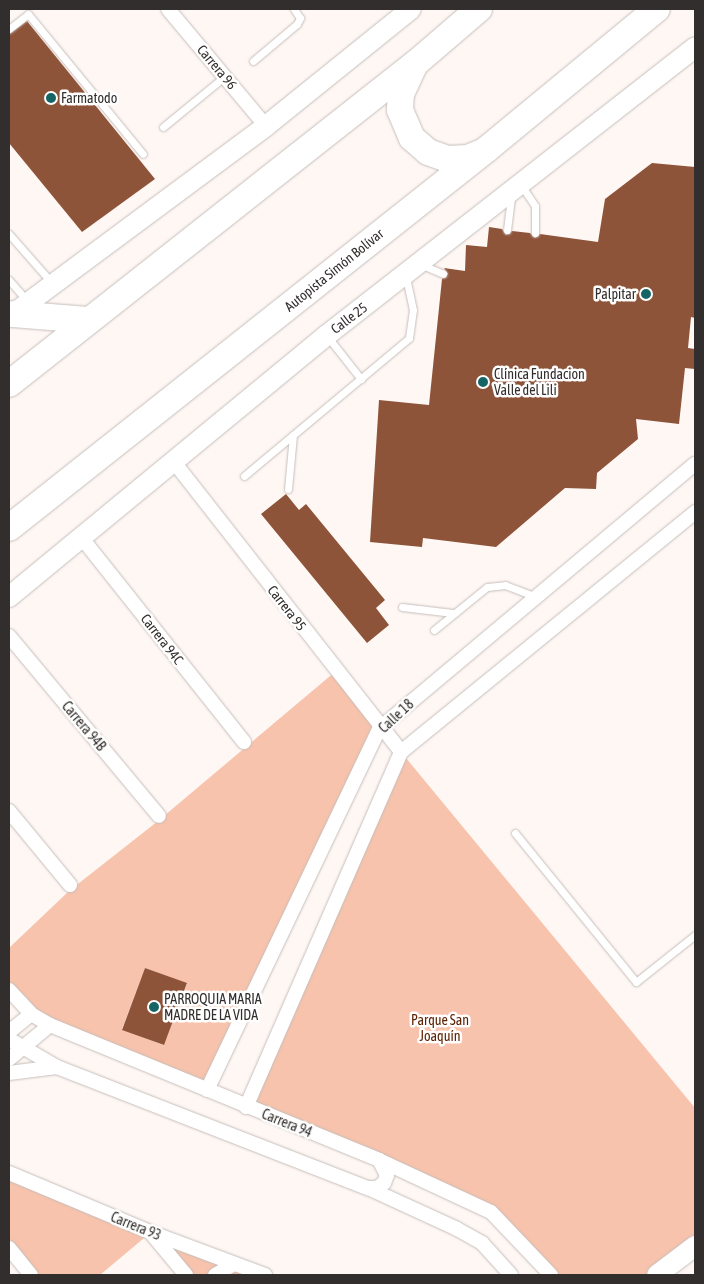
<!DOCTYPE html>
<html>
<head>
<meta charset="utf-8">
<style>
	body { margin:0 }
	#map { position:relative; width:704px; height:1284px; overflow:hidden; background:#fef7f4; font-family:"Asap Condensed",sans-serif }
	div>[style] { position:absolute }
	.green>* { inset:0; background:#f8c3ac }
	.building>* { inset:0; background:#8e5439 }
	.roads { filter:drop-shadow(0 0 1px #c6beba) drop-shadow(0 0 1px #c6beba) }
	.lane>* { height:7px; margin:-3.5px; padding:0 3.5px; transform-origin:3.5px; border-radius:3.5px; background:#fff }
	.street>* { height:14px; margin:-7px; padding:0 7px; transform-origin:7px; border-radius:7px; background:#fff }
	.secondary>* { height:20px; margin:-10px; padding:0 10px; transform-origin:10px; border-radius:10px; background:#fff }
	.highway>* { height:26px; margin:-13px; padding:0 13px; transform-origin:13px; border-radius:13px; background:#fff }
	.dots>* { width:14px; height:14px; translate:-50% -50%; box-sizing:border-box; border:2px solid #fff; border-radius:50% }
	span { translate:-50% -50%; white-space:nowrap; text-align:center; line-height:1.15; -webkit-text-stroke:5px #fff; paint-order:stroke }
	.street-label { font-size:14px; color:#322e2d }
	.poi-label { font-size:14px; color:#322e2d }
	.left { translate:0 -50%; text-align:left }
	.right { translate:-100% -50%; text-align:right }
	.park-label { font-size:14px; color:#5d2303 }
	.frame { position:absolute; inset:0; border:10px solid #322e2d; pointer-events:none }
</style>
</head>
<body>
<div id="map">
	<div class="green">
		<div style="clip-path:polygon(evenodd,336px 671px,380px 728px,207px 1090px,50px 1025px,9px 990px,9px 948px,69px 891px,158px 821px,336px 671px,145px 968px,187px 984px,163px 1045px,122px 1029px,145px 968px)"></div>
		<div style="clip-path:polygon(401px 752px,695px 1108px,695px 1246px,657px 1275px,551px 1275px,506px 1226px,246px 1107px)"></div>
		<div style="clip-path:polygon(9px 1173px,265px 1275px,186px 1275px,150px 1233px,100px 1275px,31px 1275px,9px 1248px)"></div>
	</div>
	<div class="building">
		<div style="clip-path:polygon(27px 21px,155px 179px,82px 232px,9px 143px,9px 34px)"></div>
		<div style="clip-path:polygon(652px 163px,695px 167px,695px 318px,691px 317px,688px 348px,695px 349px,695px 369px,685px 368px,679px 424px,636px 419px,638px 439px,597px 473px,596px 489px,565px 488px,496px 547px,423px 538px,422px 547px,370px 542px,379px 400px,429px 405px,442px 279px,448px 274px,444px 268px,465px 271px,466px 245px,487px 247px,489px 227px,502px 229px,506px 235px,512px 231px,530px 233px,535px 238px,540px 234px,598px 242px,605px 199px)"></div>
		<div style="clip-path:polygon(286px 494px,299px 510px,306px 504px,385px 600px,376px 608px,389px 625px,367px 643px,261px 514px)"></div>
		<div style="clip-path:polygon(145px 968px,187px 983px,164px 1045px,122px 1030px)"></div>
	</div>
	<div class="roads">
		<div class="lane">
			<div style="left:9px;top:29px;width:24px;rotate:-38deg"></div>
			<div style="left:28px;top:14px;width:181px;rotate:50.6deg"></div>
			<div style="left:253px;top:61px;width:57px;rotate:-40.1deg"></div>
			<div style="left:297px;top:24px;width:7px;rotate:-63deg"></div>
			<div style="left:300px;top:18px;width:11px;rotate:-124deg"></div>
			<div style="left:163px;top:127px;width:80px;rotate:-39.4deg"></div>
			<div style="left:521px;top:185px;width:25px;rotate:56deg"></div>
			<div style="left:535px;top:206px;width:27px;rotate:90deg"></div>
			<div style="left:507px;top:230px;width:34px;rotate:-83deg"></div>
			<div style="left:9px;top:234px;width:67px;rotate:48.7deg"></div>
			<div style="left:420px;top:264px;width:25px;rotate:23deg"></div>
			<div style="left:9px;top:280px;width:29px;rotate:49deg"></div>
			<div style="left:327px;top:336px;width:55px;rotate:51.7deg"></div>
			<div style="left:244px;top:476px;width:215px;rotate:-39.9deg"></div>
			<div style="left:409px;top:338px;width:28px;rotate:-82deg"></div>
			<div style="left:413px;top:310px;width:35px;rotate:-102deg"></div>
			<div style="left:288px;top:489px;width:54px;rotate:-84.7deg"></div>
			<div style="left:402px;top:607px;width:51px;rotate:6.7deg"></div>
			<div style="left:434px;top:630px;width:68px;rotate:-39.1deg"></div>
			<div style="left:487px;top:587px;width:18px;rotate:-6deg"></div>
			<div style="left:505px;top:585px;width:33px;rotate:21deg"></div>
			<div style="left:515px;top:833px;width:192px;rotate:50.9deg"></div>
			<div style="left:636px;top:982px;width:75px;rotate:-38.5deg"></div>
		</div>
		<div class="street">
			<div style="left:168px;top:9px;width:153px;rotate:50.1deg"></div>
			<div style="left:174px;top:462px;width:368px;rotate:51.9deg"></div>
			<div style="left:81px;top:537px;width:262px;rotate:51.5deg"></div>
			<div style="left:9px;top:636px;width:234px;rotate:50.2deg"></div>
			<div style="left:9px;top:811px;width:96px;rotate:50.5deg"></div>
			<div style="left:9px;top:990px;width:33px;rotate:47deg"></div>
			<div style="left:31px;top:1014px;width:22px;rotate:30deg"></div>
			<div style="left:50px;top:1025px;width:356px;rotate:22.3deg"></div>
			<div style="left:379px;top:1160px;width:123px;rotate:24.9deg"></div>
			<div style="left:491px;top:1212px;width:87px;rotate:46.4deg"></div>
			<div style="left:9px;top:1032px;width:28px;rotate:-39deg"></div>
			<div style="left:9px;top:1039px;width:56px;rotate:30.3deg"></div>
			<div style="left:57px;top:1067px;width:334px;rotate:21.3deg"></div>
			<div style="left:368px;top:1188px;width:98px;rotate:24.7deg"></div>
			<div style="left:457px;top:1229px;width:29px;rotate:29deg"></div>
			<div style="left:482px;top:1243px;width:43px;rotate:47.8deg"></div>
			<div style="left:9px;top:1059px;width:53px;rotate:-39.7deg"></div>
			<div style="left:9px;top:1073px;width:48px;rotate:-7.1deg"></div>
			<div style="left:207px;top:1090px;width:401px;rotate:-64.5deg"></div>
			<div style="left:380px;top:728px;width:411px;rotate:-40deg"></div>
			<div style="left:246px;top:1107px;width:387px;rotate:-66.4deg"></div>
			<div style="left:401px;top:752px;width:380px;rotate:-39.2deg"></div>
			<div style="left:9px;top:1173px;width:153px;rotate:22.7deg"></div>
			<div style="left:150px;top:1232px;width:123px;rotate:20.5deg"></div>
			<div style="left:368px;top:1188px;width:9px"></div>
			<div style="left:377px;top:1188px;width:9px;rotate:-36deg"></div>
			<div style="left:384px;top:1183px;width:9px;rotate:-69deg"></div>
			<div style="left:387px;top:1175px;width:17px;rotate:-118deg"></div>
			<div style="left:151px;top:1233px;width:55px;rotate:50.2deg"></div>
			<div style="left:9px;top:1248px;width:35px;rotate:51deg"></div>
			<div style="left:215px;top:1275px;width:22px;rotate:-30deg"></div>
		</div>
		<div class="secondary">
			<div style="left:9px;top:317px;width:320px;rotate:-36.6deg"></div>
			<div style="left:266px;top:126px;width:186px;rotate:-38.9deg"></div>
			<div style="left:9px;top:597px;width:412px;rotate:-39.5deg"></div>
			<div style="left:327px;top:335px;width:467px;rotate:-38deg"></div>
			<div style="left:657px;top:1275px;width:48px;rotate:-37.3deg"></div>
		</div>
		<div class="highway">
			<div style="left:414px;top:66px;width:31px;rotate:115deg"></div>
			<div style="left:401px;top:94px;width:16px;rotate:94deg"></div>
			<div style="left:400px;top:110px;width:30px;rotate:67deg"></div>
			<div style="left:412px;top:138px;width:21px;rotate:41deg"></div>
			<div style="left:428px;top:152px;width:20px;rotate:20deg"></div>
			<div style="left:447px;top:159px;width:21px;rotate:-3deg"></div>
			<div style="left:468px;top:158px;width:13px;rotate:-23deg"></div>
			<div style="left:13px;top:314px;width:75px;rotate:4.6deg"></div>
			<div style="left:9px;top:384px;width:518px;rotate:-38.26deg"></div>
			<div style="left:416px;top:63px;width:83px;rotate:-40.6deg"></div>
			<div style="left:9px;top:528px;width:610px;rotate:-38.41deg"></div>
			<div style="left:487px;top:149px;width:220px;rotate:-39.5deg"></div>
		</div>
	</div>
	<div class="dots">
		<div style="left:51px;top:98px;background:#166565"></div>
		<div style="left:646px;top:294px;background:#166565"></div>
		<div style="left:483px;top:382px;background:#166565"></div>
		<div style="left:154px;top:1007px;background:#166565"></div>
	</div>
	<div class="street-label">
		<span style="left:217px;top:67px;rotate:50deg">Carrera 96</span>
		<span style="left:334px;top:270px;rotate:-39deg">Autopista Simón Bolívar</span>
		<span style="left:349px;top:318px;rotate:-37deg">Calle 25</span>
		<span style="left:287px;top:608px;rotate:52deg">Carrera 95</span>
		<span style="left:162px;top:639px;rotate:52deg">Carrera 94C</span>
		<span style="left:396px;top:716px;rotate:-43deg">Calle 18</span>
		<span style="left:84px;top:726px;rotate:50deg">Carrera 94B</span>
		<span style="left:287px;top:1123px;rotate:22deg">Carrera 94</span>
		<span style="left:136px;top:1226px;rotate:22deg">Carrera 93</span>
	</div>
	<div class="poi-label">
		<span class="left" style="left:61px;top:98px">Farmatodo</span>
		<span class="right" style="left:636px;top:294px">Palpitar</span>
		<span class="left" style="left:494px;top:382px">Clínica Fundacion<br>Valle del Lili</span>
		<span class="left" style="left:164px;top:1007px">PARROQUIA MARIA<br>MADRE DE LA VIDA</span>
	</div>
	<div class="park-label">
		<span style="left:440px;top:1028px">Parque San<br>Joaquín</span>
	</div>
	<div class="frame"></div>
</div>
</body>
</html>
